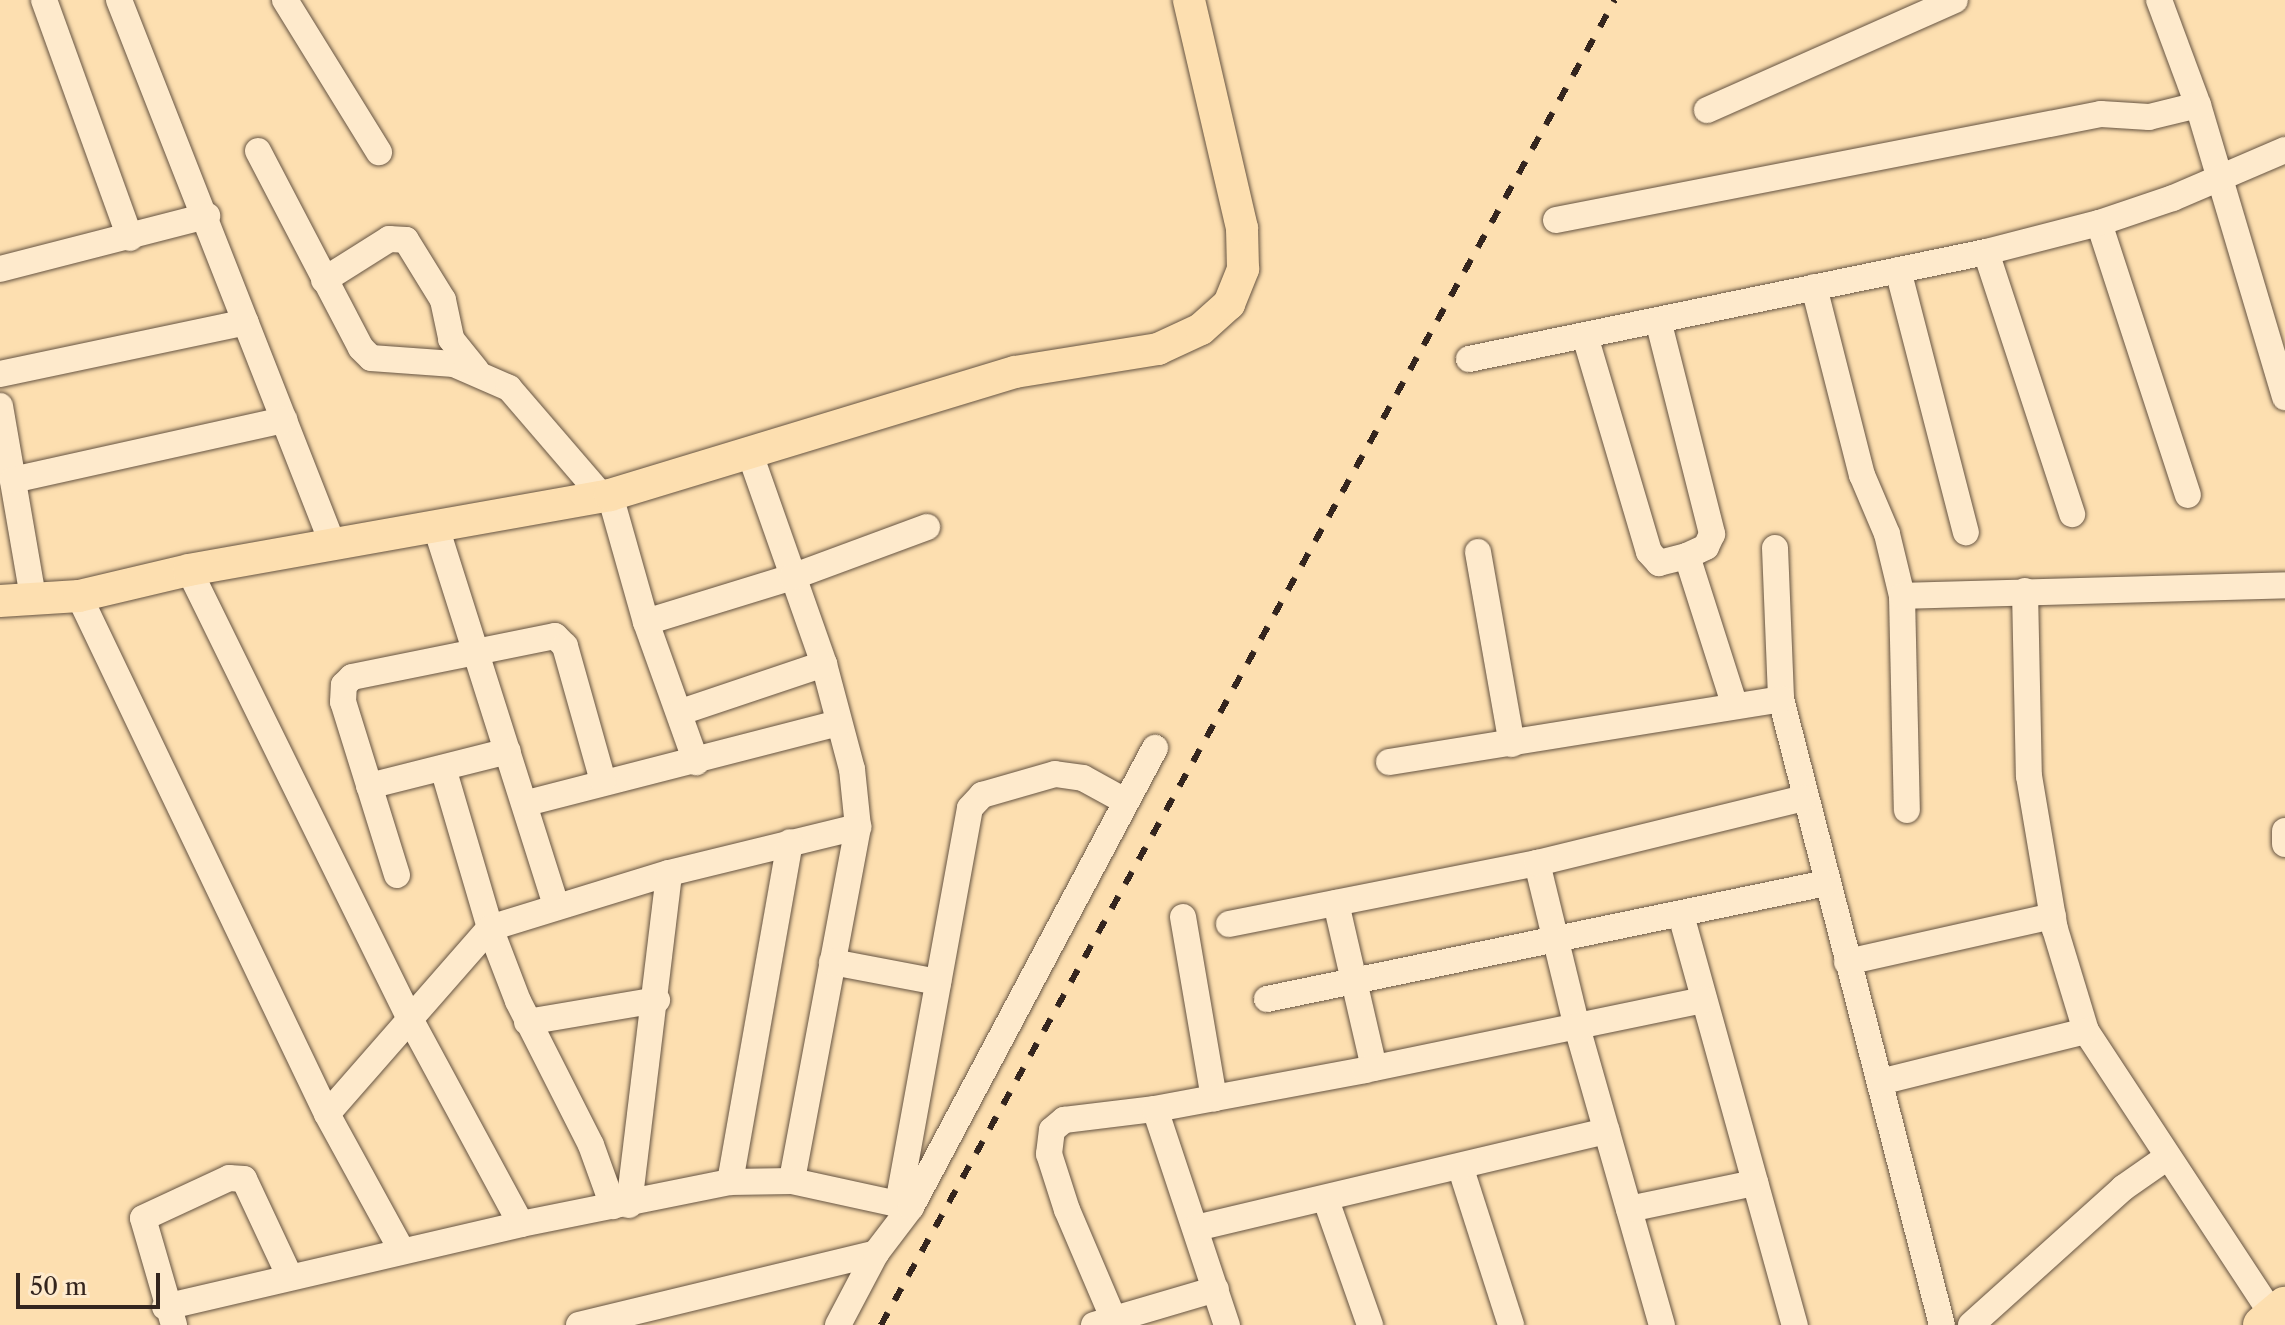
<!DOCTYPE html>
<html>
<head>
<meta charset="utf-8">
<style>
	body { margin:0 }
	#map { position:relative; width:2285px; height:1325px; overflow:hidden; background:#fddfb0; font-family:"Libre Caslon Text",serif }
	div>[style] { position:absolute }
	.roads { filter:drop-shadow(0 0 2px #665442) drop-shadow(0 0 2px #665442) }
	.minor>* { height:26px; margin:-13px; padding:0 13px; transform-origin:13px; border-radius:13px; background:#feeacc }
	.major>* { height:32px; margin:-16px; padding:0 16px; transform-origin:16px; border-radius:16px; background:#fddfb0 }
	.highway>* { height:38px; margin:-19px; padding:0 19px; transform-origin:19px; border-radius:19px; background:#fddfb0 }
	.rail>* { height:6px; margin-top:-3px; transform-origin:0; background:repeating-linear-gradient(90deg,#34251e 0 14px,transparent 0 28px) }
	span { translate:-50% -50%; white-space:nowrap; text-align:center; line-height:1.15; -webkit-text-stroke:6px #feeacc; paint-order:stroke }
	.scale { position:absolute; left:16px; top:1273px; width:144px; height:36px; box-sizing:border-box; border:4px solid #34251e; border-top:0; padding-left:10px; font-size:24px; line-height:28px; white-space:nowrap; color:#34251e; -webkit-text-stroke:6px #feeacc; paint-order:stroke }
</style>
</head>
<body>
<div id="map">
	<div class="roads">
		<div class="minor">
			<div style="left:44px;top:0;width:253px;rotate:70.1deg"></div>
			<div style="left:119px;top:0;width:586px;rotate:68.56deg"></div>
			<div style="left:285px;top:0;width:179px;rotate:58.3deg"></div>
			<div style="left:2159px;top:0;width:112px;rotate:69.6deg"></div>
			<div style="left:2198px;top:105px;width:305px;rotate:73.4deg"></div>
			<div style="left:1707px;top:110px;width:271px;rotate:-23.9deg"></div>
			<div style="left:258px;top:151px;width:222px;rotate:62.4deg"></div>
			<div style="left:361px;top:348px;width:14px;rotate:45deg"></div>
			<div style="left:371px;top:358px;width:83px;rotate:4.1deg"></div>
			<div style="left:454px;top:364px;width:60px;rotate:23.6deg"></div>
			<div style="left:509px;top:388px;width:143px;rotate:49.3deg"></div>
			<div style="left:1556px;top:220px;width:555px;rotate:-11.01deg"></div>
			<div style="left:2101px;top:114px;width:48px;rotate:3.6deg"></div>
			<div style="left:2149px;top:117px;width:50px;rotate:-13.8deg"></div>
			<div style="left:2099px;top:223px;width:286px;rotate:71.9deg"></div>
			<div style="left:1986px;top:252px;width:276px;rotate:71.8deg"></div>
			<div style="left:0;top:269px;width:214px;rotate:-14.4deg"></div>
			<div style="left:1898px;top:270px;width:271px;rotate:75.5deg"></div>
			<div style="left:324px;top:280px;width:77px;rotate:-32.2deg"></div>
			<div style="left:389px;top:239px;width:17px;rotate:3deg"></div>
			<div style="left:406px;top:240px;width:70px;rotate:58.3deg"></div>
			<div style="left:443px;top:300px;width:40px;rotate:78deg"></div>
			<div style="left:451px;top:339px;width:40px;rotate:51deg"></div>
			<div style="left:1814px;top:287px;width:194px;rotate:75.7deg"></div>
			<div style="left:1862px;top:475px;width:64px;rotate:67deg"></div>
			<div style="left:1887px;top:534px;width:64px;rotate:76.4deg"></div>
			<div style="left:1902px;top:596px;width:214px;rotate:88.7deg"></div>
			<div style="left:1658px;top:320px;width:221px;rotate:75.8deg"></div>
			<div style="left:1712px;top:534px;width:14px;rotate:115deg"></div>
			<div style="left:1706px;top:547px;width:21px;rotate:155deg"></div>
			<div style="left:1585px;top:336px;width:225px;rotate:73.5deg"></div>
			<div style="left:1649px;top:552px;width:15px;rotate:48deg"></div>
			<div style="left:1659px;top:563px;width:29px;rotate:-14deg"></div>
			<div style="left:1687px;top:556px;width:154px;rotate:72.3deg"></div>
			<div style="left:1469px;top:359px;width:528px;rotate:-11.69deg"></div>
			<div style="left:1986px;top:252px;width:117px;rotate:-14.4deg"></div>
			<div style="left:2099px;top:223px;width:78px;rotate:-18.7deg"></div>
			<div style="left:2173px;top:198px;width:122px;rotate:-23.2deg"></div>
			<div style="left:0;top:374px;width:251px;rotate:-11.9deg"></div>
			<div style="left:0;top:406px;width:195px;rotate:80.2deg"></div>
			<div style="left:749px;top:451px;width:226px;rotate:70.6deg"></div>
			<div style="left:824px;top:664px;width:109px;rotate:75.1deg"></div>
			<div style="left:852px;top:769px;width:58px;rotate:84.1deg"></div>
			<div style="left:858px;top:827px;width:360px;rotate:100.6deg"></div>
			<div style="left:13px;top:480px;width:278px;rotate:-12.5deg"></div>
			<div style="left:610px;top:495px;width:132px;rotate:74.2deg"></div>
			<div style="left:646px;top:622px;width:149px;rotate:70.3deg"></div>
			<div style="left:436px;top:527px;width:397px;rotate:72.4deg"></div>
			<div style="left:1775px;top:548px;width:151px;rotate:87.7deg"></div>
			<div style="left:1781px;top:699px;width:646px;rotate:75.58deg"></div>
			<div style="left:1478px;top:552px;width:195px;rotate:80deg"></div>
			<div style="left:189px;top:570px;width:498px;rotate:63.8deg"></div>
			<div style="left:409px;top:1017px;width:235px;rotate:61.6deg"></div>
			<div style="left:2025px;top:591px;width:185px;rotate:88.8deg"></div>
			<div style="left:2029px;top:776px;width:155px;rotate:80.4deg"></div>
			<div style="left:2055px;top:929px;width:107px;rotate:73.1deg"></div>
			<div style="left:2086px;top:1031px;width:352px;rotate:56.7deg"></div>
			<div style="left:79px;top:596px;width:574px;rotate:64.42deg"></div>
			<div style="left:327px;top:1114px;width:156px;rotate:61.3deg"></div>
			<div style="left:1902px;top:596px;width:383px;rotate:-1.6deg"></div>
			<div style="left:646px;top:622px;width:153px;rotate:-17.1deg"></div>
			<div style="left:792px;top:577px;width:144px;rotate:-20.3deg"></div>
			<div style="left:681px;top:712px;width:151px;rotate:-18.6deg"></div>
			<div style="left:1389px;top:762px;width:397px;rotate:-9.1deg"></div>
			<div style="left:443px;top:768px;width:167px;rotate:73.6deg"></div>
			<div style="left:490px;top:928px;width:78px;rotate:69deg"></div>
			<div style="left:518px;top:1001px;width:161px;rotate:63.1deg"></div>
			<div style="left:591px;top:1145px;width:65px;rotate:70.2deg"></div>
			<div style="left:369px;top:786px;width:143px;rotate:-14.1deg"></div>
			<div style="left:527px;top:803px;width:322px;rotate:-14.4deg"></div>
			<div style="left:2285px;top:831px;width:13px;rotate:90deg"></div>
			<div style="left:1537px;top:863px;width:169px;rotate:76.3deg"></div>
			<div style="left:1577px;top:1027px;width:310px;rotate:74.1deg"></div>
			<div style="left:397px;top:875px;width:181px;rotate:-107.3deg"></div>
			<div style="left:343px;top:702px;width:17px;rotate:-87deg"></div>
			<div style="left:344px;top:685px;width:11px;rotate:-45deg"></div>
			<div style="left:352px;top:677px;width:207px;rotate:-11.4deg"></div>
			<div style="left:555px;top:636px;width:14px;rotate:45deg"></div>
			<div style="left:565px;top:646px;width:140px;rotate:74.3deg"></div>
			<div style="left:1336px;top:903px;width:169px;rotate:77deg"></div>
			<div style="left:1681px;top:915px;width:426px;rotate:74.5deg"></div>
			<div style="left:1183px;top:917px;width:184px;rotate:80.3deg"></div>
			<div style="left:1229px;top:924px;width:314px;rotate:-11.2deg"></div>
			<div style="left:1537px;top:863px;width:274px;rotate:-13.7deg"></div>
			<div style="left:832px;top:962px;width:108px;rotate:10.7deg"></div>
			<div style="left:1847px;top:962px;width:211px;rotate:-12.6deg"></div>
			<div style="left:1267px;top:999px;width:571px;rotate:-11.72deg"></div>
			<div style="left:527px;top:1022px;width:132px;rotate:-9.6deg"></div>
			<div style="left:1880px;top:1082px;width:212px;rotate:-13.9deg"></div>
			<div style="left:1155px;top:1109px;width:228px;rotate:71.6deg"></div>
			<div style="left:327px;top:1114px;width:247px;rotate:-48.8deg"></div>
			<div style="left:490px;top:928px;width:187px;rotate:-17.1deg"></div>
			<div style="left:669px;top:873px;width:195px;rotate:-13.7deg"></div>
			<div style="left:1461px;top:1169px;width:164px;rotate:72.2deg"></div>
			<div style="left:730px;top:1182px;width:345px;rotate:-80deg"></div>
			<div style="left:1326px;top:1200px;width:133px;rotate:70.6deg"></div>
			<div style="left:898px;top:1204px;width:402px;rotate:-79.7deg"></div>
			<div style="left:970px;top:808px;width:18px;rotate:-47deg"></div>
			<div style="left:982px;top:795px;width:76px;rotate:-16deg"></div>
			<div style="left:1055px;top:774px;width:28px;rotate:8deg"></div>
			<div style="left:1083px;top:778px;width:48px;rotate:28.7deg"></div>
			<div style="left:629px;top:1205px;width:334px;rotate:-83.1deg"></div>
			<div style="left:1629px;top:1209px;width:129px;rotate:-11.7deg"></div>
			<div style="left:1196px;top:1228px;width:422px;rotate:-13.3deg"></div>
			<div style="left:165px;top:1307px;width:366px;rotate:-13.1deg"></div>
			<div style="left:521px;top:1224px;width:213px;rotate:-11.4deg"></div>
			<div style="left:730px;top:1182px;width:62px;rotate:-0.9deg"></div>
			<div style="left:792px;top:1181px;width:122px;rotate:12.3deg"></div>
			<div style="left:1114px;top:1320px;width:120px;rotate:-113.1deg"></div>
			<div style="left:1067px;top:1210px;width:59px;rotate:-107.8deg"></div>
			<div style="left:1049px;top:1154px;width:24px;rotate:-83deg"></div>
			<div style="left:1052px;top:1130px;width:16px;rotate:-40deg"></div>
			<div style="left:1064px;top:1120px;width:92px;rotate:-6.9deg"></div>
			<div style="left:1155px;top:1109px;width:214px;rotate:-10.5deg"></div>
			<div style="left:1365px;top:1070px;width:346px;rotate:-11.7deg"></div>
			<div style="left:174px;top:1325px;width:111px;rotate:-106.2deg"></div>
			<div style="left:143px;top:1218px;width:95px;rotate:-24.9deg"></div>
			<div style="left:229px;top:1178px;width:15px;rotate:4deg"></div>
			<div style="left:244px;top:1179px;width:108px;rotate:64.9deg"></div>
			<div style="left:579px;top:1325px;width:306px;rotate:-13.6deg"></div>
			<div style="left:838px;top:1325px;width:81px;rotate:-62.2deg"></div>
			<div style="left:876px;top:1253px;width:58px;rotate:-52.7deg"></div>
			<div style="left:911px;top:1207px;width:520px;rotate:-62.01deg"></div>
			<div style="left:1094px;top:1325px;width:127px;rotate:-16.4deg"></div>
			<div style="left:1971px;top:1325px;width:205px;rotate:-42deg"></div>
			<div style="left:2123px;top:1188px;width:52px;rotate:-34.9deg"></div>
		</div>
		<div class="major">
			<div style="left:0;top:601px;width:79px;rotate:-3.6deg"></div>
			<div style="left:79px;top:596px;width:113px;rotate:-13.3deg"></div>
			<div style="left:189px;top:570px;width:428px;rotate:-10.1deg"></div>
			<div style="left:610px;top:495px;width:423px;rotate:-16.9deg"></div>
			<div style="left:1015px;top:372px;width:145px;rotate:-9.1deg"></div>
			<div style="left:1158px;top:349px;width:47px;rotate:-24.9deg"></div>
			<div style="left:1201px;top:329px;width:38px;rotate:-42deg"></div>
			<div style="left:1229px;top:304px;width:38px;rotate:-68deg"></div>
			<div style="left:1243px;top:269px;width:41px;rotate:-91.4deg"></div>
			<div style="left:1242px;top:228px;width:234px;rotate:-103.1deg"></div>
		</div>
		<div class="highway">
			<div style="left:2262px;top:1325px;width:30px;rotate:-40deg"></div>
		</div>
	</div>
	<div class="rail">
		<div style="left:881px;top:1325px;width:1515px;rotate:-61.02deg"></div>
	</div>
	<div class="scale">50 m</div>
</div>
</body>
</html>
